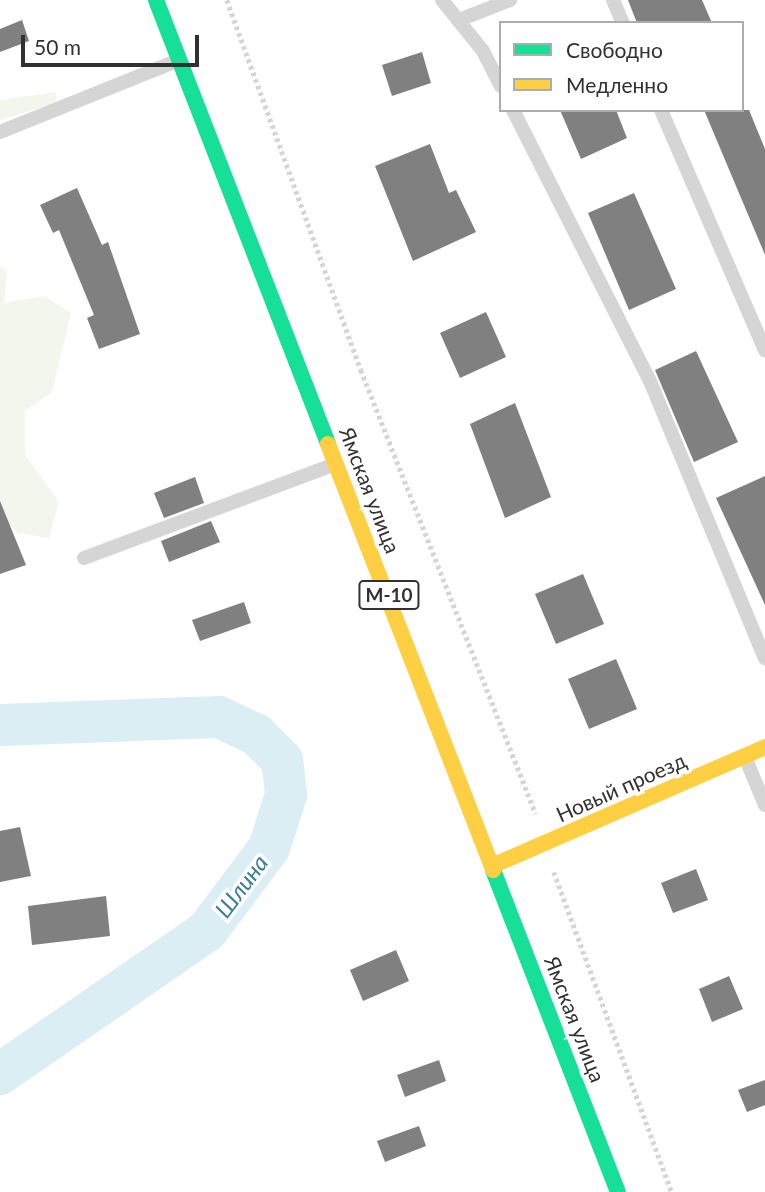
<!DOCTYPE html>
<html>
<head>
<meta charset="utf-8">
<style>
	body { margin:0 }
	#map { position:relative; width:765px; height:1192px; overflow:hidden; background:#fff; font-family:Lato,sans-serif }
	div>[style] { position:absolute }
	.green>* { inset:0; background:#f3f6ed }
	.river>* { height:42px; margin:-21px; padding:0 21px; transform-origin:21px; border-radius:21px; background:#dbeef3 }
	.building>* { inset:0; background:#808080 }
	.path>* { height:4.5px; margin-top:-2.25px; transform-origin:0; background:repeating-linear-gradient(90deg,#d5d5d5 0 3.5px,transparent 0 7px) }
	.lane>* { height:14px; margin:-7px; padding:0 7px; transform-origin:7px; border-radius:7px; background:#d5d5d5 }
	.fast>* { height:16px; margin:-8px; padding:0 8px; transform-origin:8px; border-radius:8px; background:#16e098 }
	.slow>* { height:16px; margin:-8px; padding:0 8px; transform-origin:8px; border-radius:8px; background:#ffcf43 }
	span { translate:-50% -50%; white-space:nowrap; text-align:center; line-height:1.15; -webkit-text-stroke:7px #fff; paint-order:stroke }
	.shield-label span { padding:2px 5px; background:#fff; border:2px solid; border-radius:5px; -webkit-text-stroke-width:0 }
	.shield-label { font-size:19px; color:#313131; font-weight:700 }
	.street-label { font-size:21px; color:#313131 }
	.water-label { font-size:23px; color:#3a7e8f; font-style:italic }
	.legend { position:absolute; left:499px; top:21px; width:245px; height:91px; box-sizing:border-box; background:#fff; border:2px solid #adadad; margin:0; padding:9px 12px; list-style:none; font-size:21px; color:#313131 }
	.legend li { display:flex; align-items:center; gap:14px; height:35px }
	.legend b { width:35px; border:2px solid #adadad }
	.scale { position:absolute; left:21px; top:35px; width:178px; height:32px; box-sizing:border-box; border:4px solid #313131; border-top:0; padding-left:9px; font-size:21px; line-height:24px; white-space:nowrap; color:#313131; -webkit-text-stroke:5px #fff; paint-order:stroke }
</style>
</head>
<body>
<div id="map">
	<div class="green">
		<div style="clip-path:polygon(56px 92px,56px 103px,0 120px,0 100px)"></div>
		<div style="clip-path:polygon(0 266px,7px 272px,4px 303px,44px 296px,71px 313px,52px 392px,25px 411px,25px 455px,59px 502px,49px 538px,18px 533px,0 516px)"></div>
	</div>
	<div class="river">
		<div style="left:0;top:725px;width:219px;rotate:-2.1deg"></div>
		<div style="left:219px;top:717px;width:42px;rotate:25.3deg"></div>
		<div style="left:257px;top:735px;width:35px;rotate:45deg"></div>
		<div style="left:282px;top:760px;width:35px;rotate:83deg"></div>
		<div style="left:286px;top:795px;width:56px;rotate:107.8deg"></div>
		<div style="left:269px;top:848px;width:104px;rotate:126.8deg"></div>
		<div style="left:207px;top:931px;width:252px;rotate:145.4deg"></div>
	</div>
	<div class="building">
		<div style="clip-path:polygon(628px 0,702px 0,712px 23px,637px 23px)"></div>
		<div style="clip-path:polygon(22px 20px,29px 41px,0 52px,0 29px)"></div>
		<div style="clip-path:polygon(422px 52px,431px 83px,392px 96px,382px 65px)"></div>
		<div style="clip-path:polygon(560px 110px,616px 110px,627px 138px,581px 159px)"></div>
		<div style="clip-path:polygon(704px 110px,749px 110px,765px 149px,765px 255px)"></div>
		<div style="clip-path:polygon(430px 144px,449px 193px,456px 190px,476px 232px,413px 261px,375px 166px)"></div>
		<div style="clip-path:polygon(77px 188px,102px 245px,108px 242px,140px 334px,99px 349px,87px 318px,94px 315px,59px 230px,53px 233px,40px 205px)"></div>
		<div style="clip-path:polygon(634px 193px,676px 289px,629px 310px,588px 213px)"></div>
		<div style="clip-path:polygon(486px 312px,506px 357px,460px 378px,440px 333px)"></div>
		<div style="clip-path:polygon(696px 351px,738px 442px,694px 462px,655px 370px)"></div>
		<div style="clip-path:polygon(515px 403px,551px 497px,505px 518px,470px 424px)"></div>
		<div style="clip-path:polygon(765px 476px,765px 605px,716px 498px)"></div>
		<div style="clip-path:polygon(195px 477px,204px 503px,164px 518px,154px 493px)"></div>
		<div style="clip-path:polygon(0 501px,26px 565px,0 574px)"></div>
		<div style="clip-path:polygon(211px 521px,220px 542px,169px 562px,161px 541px)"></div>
		<div style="clip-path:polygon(583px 574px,604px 624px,556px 644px,535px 594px)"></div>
		<div style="clip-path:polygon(244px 602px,251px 623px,200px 641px,192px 620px)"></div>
		<div style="clip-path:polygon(616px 659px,637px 709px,589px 729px,568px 679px)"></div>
		<div style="clip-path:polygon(20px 827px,31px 876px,0 882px,0 831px)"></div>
		<div style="clip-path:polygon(696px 869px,708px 900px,673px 913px,661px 883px)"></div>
		<div style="clip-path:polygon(106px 896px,110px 936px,32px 945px,28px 906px)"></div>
		<div style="clip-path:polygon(396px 950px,409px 981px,363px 1001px,350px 970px)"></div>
		<div style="clip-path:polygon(729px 976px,743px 1009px,712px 1022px,699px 989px)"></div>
		<div style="clip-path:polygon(439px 1060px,446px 1081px,405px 1097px,397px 1075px)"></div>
		<div style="clip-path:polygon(765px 1080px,765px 1105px,747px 1112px,738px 1090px)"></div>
		<div style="clip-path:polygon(419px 1126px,426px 1146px,385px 1162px,377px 1141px)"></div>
	</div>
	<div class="path">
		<div style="left:227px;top:0;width:394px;rotate:70.1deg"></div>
		<div style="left:361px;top:370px;width:477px;rotate:68.5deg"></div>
		<div style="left:554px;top:872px;width:341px;rotate:69.8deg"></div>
	</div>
	<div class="lane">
		<div style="left:442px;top:0;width:65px;rotate:51.2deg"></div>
		<div style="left:483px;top:51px;width:39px;rotate:63deg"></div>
		<div style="left:613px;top:0;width:25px;rotate:67deg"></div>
		<div style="left:459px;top:20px;width:55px;rotate:-21.4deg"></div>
		<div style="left:513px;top:110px;width:304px;rotate:63.2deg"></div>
		<div style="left:650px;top:381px;width:300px;rotate:67.5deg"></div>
		<div style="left:661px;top:110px;width:262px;rotate:66.6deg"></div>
		<div style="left:0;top:132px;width:193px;rotate:-21.9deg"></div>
		<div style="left:84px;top:558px;width:268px;rotate:-20.5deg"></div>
		<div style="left:745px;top:757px;width:52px;rotate:67.4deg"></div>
	</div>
	<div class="fast">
		<div style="left:156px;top:0;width:476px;rotate:68.8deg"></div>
		<div style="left:493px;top:870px;width:345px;rotate:68.8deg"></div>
	</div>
	<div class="slow">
		<div style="left:328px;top:444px;width:457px;rotate:68.8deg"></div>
		<div style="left:494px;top:865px;width:296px;rotate:-23.5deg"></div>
	</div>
	<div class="shield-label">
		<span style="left:389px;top:595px">М-10</span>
	</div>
	<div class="street-label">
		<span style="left:370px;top:490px;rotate:69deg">Ямская улица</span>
		<span style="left:621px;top:787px;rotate:-24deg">Новый проезд</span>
		<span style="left:575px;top:1019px;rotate:69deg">Ямская улица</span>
	</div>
	<div class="water-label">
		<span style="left:241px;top:886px;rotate:-53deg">Шлина</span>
	</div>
	<ul class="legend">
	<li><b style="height:9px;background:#16e098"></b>Свободно</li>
	<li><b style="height:9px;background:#ffcf43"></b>Медленно</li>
	</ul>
	<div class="scale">50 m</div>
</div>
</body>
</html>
